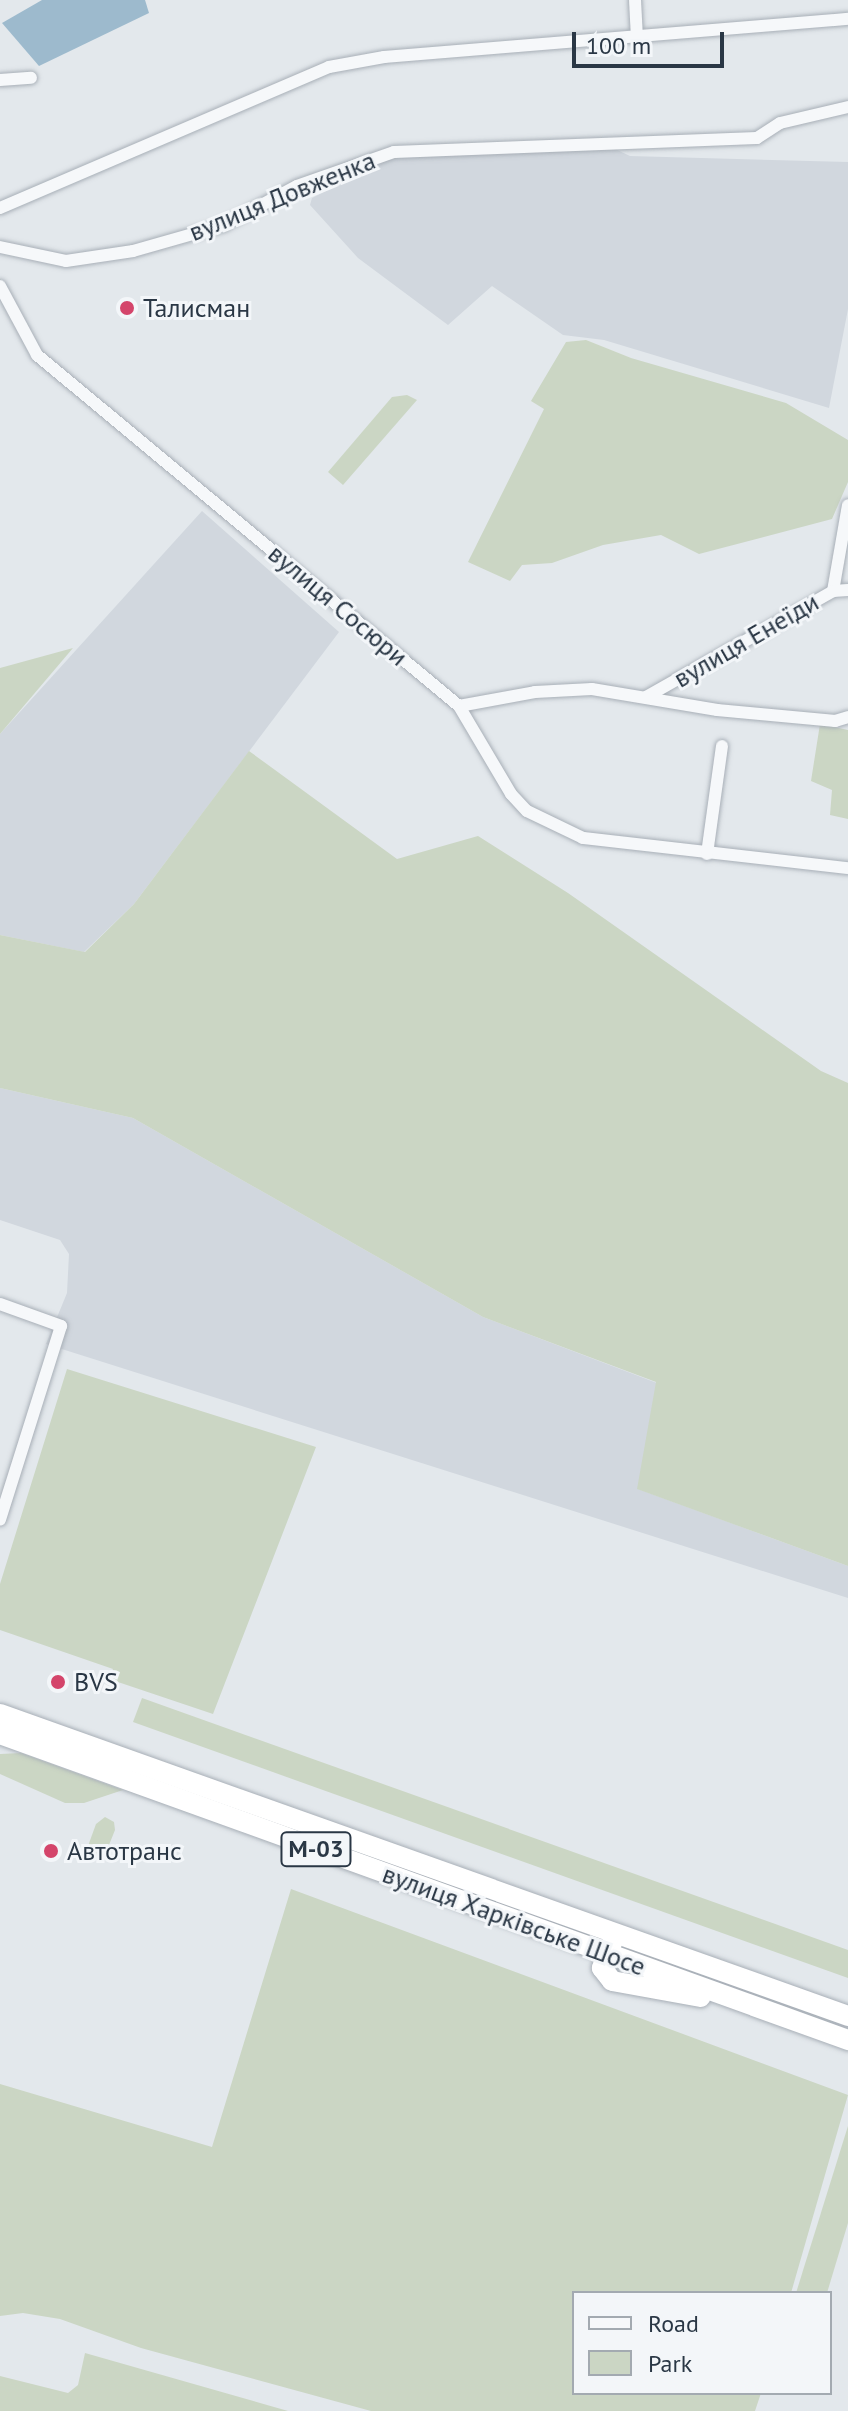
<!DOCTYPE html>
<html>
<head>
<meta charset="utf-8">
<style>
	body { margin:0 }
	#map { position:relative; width:848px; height:2411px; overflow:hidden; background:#e3e8ec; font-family:"PT Sans",sans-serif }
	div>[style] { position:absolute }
	.built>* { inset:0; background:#d1d7de }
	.green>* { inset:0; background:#cbd6c4 }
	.water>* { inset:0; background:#9dbacd }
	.roads { filter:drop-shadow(0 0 2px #a8afb7) drop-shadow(0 0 2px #a8afb7) }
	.minor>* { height:12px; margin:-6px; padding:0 6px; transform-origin:6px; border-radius:6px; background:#f6f8fa }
	.highway>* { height:20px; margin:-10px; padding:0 10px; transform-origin:10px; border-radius:10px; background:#fff }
	.dots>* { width:22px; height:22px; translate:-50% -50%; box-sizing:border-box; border:4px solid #f3f6f9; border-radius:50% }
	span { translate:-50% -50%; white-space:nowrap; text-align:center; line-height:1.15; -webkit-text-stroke:6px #f3f6f9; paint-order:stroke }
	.shield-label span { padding:2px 6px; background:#f3f6f9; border:2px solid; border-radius:6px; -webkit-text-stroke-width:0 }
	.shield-label { font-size:24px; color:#2a3745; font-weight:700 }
	.street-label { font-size:26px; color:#2a3745 }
	.poi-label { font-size:26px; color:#2a3745 }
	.left { translate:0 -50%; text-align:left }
	.legend { position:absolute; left:572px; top:2291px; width:260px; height:104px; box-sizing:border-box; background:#f3f6f9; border:2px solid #a3aab1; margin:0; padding:10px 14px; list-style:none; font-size:24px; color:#2a3745 }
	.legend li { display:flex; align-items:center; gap:16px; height:40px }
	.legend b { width:40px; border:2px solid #a3aab1 }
	.scale { position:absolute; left:572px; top:32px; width:152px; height:36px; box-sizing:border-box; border:4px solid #2a3745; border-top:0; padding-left:10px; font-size:24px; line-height:28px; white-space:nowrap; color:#2a3745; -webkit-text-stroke:6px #f3f6f9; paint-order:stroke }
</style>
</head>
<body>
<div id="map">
	<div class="built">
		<div style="clip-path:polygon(609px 146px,630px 156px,848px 162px,848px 309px,829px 408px,604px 340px,563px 335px,492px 286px,448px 325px,358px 258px,310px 205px,312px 198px,395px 156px)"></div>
		<div style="clip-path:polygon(202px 511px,339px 632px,134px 904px,84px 952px,0 935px,0 734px)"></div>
		<div style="clip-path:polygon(0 1088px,133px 1118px,483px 1317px,657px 1383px,638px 1489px,848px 1566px,848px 1598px,46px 1344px,67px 1293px,69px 1254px,60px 1240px,0 1220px)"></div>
	</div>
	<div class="green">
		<div style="clip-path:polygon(586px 340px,631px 358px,786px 403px,848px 440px,848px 482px,832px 519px,699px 554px,661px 535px,603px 545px,552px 563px,522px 565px,510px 581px,468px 562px,544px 409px,531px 401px,566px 342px)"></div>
		<div style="clip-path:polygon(407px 395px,417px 400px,343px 485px,328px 472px,392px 397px)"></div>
		<div style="clip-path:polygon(73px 648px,0 734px,0 668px)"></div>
		<div style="clip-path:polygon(820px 724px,848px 730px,848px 819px,830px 815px,832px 790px,811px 781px)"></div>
		<div style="clip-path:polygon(249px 751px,397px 859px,478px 836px,568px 893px,821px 1071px,848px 1083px,848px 1566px,637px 1489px,656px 1382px,483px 1317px,133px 1118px,0 1088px,0 935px,85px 952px,134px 904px)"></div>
		<div style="clip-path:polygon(67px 1369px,316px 1447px,213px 1714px,109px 1679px,113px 1669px,0 1630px,0 1584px)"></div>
		<div style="clip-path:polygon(142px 1698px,848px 1950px,848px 1978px,133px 1722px)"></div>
		<div style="clip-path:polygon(21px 1753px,123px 1790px,84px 1803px,65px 1803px,0 1774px,0 1754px)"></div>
		<div style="clip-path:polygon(105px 1817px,114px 1822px,115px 1830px,105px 1855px,94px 1858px,88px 1846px,96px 1824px)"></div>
		<div style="clip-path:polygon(291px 1889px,848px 2095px,791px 2293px,574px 2293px,574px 2393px,761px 2393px,755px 2411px,371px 2411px,141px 2348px,60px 2319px,23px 2313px,0 2316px,0 2084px,212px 2147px)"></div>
		<div style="clip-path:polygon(848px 2126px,848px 2223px,827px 2293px,796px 2293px)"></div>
		<div style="clip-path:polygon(85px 2353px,288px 2411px,0 2411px,0 2376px,68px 2393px,78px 2385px)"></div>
	</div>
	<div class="water">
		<div style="clip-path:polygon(42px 0,145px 0,149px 13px,39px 66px,2px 23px)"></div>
	</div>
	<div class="roads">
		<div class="minor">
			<div style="left:635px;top:0;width:36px;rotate:87deg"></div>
			<div style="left:0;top:80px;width:31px;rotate:-4deg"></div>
			<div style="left:0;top:208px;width:358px;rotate:-23.2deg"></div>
			<div style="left:329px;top:67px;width:56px;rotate:-10.3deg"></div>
			<div style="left:384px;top:57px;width:466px;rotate:-4.7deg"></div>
			<div style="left:0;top:247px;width:67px;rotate:12deg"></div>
			<div style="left:66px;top:261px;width:68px;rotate:-8.5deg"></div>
			<div style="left:133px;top:251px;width:95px;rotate:-15.9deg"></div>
			<div style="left:224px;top:225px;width:83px;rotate:-28.1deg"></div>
			<div style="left:297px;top:186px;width:103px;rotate:-19.3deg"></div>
			<div style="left:394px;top:152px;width:363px;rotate:-2.2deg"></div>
			<div style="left:757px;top:138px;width:27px;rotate:-33deg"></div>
			<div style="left:780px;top:123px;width:70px;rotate:-13.2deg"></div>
			<div style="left:0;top:286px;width:78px;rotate:61.8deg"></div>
			<div style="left:37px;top:355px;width:549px;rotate:39.75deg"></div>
			<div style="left:459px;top:706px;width:102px;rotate:59.4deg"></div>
			<div style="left:511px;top:794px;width:23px;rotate:47deg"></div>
			<div style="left:527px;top:811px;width:62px;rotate:25.7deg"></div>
			<div style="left:583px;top:838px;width:267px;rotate:6.5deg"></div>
			<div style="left:833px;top:591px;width:87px;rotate:-80.1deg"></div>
			<div style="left:646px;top:697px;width:215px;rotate:-29.5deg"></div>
			<div style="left:833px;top:591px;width:15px;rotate:-4deg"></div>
			<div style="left:459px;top:706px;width:77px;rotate:-10.4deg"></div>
			<div style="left:535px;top:692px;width:57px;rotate:-3deg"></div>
			<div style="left:592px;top:689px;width:127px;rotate:9.5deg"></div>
			<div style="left:717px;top:710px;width:119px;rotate:5.3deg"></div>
			<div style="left:835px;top:721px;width:14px;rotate:-17deg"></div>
			<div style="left:707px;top:854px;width:109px;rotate:-82.1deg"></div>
			<div style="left:0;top:1304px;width:65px;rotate:19.8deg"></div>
			<div style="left:61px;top:1326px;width:203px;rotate:107.5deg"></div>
		</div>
		<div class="highway">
			<div style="left:0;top:1714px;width:900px;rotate:19.6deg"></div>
			<div style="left:0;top:1734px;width:902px;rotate:19.84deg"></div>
			<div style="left:612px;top:1943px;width:27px;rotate:112deg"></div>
			<div style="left:602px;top:1968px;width:16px;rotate:52deg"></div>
			<div style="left:612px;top:1981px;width:90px;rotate:10.2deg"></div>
		</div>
	</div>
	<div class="dots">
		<div style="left:127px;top:308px;background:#d4456b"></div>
		<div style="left:58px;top:1682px;background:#d4456b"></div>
		<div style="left:51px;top:1851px;background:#d4456b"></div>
	</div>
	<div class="shield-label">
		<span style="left:316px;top:1849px">М-03</span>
	</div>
	<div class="street-label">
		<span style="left:282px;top:196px;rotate:-22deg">вулиця Довженка</span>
		<span style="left:338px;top:605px;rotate:40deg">вулиця Сосюри</span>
		<span style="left:746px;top:640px;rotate:-30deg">вулиця Енеїди</span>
		<span style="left:514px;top:1920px;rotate:20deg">вулиця Харківське Шосе</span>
	</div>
	<div class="poi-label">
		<span class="left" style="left:143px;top:308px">Талисман</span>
		<span class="left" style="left:74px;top:1682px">BVS</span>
		<span class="left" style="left:67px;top:1851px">Автотранс</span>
	</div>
	<ul class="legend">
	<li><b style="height:10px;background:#f6f8fa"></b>Road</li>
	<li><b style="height:22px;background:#cbd6c4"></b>Park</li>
	</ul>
	<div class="scale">100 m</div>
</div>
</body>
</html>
